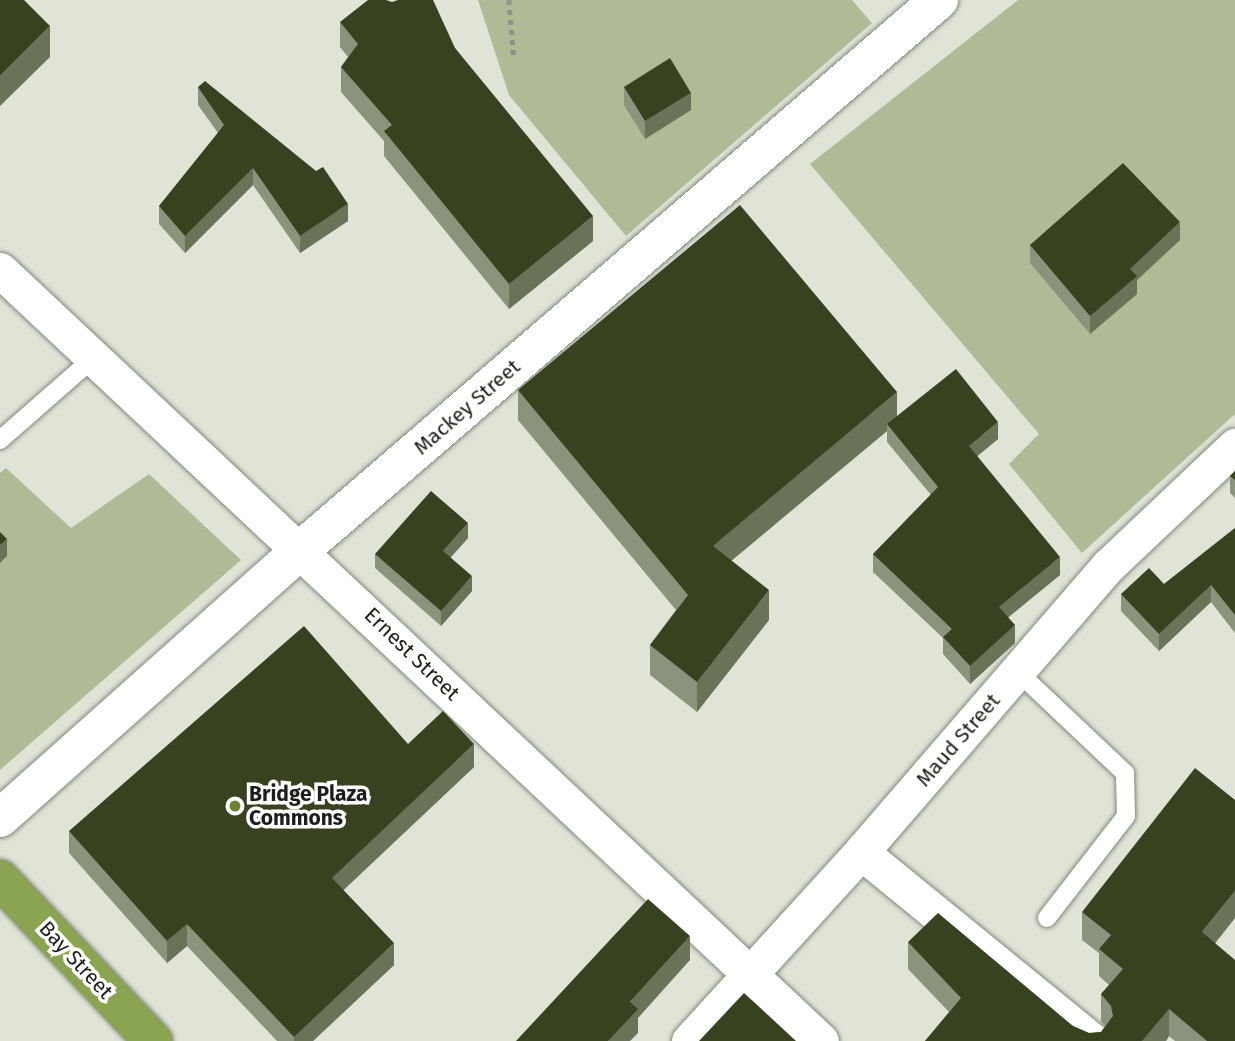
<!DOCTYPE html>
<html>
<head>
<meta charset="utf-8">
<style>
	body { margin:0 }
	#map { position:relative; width:1235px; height:1041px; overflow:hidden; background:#dfe4d7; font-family:"Fira Sans",sans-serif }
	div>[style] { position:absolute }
	.green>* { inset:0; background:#afbb97 }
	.path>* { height:4.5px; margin-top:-2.25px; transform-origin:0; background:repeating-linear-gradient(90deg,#8e9188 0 5px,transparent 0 10px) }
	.roads { filter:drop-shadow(0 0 2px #84887c) drop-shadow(0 0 2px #84887c) }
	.lane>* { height:18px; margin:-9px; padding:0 9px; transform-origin:9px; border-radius:9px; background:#fff }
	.street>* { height:35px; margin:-17.5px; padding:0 17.5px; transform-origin:17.5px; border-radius:17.5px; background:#fff }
	.secondary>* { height:38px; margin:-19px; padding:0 19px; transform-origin:19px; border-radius:19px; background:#fff }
	.highway>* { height:38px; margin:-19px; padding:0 19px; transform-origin:19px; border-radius:19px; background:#8aa451 }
	.wall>* { inset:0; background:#8c937c }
	.shaded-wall>* { inset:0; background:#6a7358 }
	.building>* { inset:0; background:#384221 }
	.dots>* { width:19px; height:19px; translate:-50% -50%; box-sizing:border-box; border:4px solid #fff; border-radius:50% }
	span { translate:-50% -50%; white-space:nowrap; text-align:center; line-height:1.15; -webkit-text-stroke:7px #fff; paint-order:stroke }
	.street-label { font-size:21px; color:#1d1e1a }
	.poi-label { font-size:21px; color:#1d1e1a; font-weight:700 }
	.left { translate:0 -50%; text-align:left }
</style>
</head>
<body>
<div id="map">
	<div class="green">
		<div style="clip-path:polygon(478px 0,852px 0,872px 23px,626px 236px,509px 95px)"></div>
		<div style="clip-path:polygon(1018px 0,1235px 0,1235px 414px,1082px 553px,1009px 464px,1039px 434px,810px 164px)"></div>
		<div style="clip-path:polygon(6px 468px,71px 528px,149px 474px,241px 560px,0 770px,0 473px)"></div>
	</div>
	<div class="path">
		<div style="left:509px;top:0;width:58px;rotate:85.1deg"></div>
	</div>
	<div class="roads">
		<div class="lane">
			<div style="left:0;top:440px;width:121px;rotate:-41.3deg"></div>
			<div style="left:1017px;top:671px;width:149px;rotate:43.4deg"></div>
			<div style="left:1125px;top:773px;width:43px;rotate:88.7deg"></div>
			<div style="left:1126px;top:816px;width:129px;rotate:127.8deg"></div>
		</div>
		<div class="street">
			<div style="left:0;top:270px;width:1126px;rotate:43.2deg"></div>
			<div style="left:861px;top:852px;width:299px;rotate:39.2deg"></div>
			<div style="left:689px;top:1041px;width:256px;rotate:-47.7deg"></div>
			<div style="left:861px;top:852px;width:378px;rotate:-49.2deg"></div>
			<div style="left:1108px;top:566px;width:175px;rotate:-43.4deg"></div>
		</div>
		<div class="secondary">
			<div style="left:0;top:818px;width:404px;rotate:-41.7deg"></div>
			<div style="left:302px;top:549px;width:841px;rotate:-40.76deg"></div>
		</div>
		<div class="highway">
			<div style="left:0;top:879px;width:223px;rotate:46.6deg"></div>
		</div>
	</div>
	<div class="wall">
		<div style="clip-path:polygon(340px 22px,455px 48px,593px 241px,509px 309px,384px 156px,384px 141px,341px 92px,341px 67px,348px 57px,340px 47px)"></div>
		<div style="clip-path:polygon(198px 87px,348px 221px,300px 253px,253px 185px,185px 253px,159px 224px,159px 206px,218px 133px,198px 105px)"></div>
		<div style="clip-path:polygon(624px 87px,691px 110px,645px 139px,624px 105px)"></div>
		<div style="clip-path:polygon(1180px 240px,1137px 280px,1137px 294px,1090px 334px,1030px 263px,1030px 245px)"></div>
		<div style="clip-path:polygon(518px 390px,897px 416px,998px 439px,977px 456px,1060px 575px,1008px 617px,1015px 643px,970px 684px,943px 654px,943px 638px,873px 572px,873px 554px,931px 495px,887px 442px,887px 431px,731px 561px,769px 620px,697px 712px,650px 675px,650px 645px,676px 610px,518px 420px)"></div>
		<div style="clip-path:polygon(1235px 471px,1235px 498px,1230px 493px,1230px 476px)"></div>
		<div style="clip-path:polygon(1235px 528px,1235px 633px,1211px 602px,1159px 651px,1121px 611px,1121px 594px,1164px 584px)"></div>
		<div style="clip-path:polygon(468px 538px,450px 558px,472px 591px,441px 626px,375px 568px,375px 554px)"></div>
		<div style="clip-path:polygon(408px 744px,474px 767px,343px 890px,394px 965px,313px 1041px,277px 1041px,187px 946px,167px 963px,69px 853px,69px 831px)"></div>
		<div style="clip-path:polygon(1082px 912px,1215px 943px,1235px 1041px,1175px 1041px,1169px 1036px,1166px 1041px,925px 1041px,949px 1012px,908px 969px,908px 942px,1073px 1026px,1089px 1033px,1101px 1032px,1105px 1026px,1101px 1022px,1101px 994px,1109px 985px,1099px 976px,1099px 953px,1082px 940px)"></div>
	</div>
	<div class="shaded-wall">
		<div style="clip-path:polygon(50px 26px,50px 57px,0 106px,0 76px)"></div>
		<div style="clip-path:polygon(691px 93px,691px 110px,645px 139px,645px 121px)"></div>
		<div style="clip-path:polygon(253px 168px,253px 185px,185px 253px,185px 236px)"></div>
		<div style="clip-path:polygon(348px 204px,348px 221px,300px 253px,300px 236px)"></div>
		<div style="clip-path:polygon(593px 216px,593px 241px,509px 309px,509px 284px)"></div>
		<div style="clip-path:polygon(1180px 222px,1180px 240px,1137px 280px,1137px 294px,1090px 334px,1090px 316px,1130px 269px)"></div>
		<div style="clip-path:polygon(897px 392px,897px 422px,887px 424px,887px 431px,713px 576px,713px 546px)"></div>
		<div style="clip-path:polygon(998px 422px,998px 439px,969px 463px,969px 446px)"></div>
		<div style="clip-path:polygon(468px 523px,468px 538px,443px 566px,443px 551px)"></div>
		<div style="clip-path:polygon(7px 539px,7px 556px,0 563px,0 545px)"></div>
		<div style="clip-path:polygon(1060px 557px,1060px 575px,999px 625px,999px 607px)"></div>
		<div style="clip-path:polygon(472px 576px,472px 591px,441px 626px,441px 611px)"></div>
		<div style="clip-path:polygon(1211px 585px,1211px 602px,1159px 651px,1159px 634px)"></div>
		<div style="clip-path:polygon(769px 590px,769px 620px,697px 712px,697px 682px)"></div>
		<div style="clip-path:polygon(1015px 625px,1015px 643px,970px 684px,970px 666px)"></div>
		<div style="clip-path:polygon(474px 744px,474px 767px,332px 901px,332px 878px)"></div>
		<div style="clip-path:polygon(1235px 891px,1235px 918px,1202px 960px,1202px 932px)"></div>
		<div style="clip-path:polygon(187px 924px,187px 946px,167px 963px,167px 941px)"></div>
		<div style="clip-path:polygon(690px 936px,690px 960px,638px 1018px,638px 1033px,630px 1041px,608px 1041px,630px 1002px)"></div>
		<div style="clip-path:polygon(394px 943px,394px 965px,313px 1041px,294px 1041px,294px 1037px)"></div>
		<div style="clip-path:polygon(1169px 1009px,1169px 1036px,1166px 1041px,1142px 1041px)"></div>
	</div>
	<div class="building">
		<div style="clip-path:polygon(0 0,24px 0,50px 26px,0 76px)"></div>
		<div style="clip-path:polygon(368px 0,386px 0,392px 2px,398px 0,433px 0,455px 48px,593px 216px,509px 284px,384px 131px,392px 125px,341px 67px,358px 44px,340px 22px)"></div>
		<div style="clip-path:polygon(670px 58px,691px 93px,645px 121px,624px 87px)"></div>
		<div style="clip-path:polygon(205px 81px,316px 171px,323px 167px,348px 204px,300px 236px,253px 168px,185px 236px,159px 206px,224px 125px,198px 87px)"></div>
		<div style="clip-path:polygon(1123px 163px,1180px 222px,1130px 269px,1137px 276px,1090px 316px,1030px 245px)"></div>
		<div style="clip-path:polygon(740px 205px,897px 392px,713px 546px,769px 590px,697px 682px,650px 645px,688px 595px,518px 390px)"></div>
		<div style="clip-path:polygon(956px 369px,998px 422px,969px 446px,1060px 557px,999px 607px,1015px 625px,970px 666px,943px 637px,952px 629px,873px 554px,938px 487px,887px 424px)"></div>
		<div style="clip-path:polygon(1235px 471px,1235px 480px,1230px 476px)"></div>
		<div style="clip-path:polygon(431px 491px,468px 523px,443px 551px,472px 576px,441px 611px,375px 554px)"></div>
		<div style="clip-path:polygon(1235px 528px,1235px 615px,1211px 585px,1159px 634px,1121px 594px,1149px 568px,1164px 584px)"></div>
		<div style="clip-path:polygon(0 532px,7px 539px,0 545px)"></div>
		<div style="clip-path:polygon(304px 626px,408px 744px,443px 711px,474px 744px,332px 878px,394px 943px,294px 1037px,187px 924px,167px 941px,69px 831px)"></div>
		<div style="clip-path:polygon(1195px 768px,1235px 800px,1235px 891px,1202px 932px,1235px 960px,1235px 1041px,1207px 1041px,1169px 1009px,1142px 1041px,925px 1041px,961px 998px,908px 942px,938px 913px,1073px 1026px,1089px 1033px,1101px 1032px,1113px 1016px,1111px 1006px,1101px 994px,1123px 969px,1099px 949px,1111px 935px,1082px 912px)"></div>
		<div style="clip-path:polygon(648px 899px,690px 936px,630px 1002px,638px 1009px,608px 1041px,516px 1041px)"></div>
		<div style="clip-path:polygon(744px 993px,796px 1041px,699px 1041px)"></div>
	</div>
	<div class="dots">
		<div style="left:235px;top:806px;background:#6b8234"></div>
	</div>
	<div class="street-label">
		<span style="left:467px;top:407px;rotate:-41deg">Mackey Street</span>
		<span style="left:412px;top:654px;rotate:44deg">Ernest Street</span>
		<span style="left:958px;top:740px;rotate:-49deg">Maud Street</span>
		<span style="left:76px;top:960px;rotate:47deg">Bay Street</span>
	</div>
	<div class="poi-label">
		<span class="left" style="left:249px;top:806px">Bridge Plaza<br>Commons</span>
	</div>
</div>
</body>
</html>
